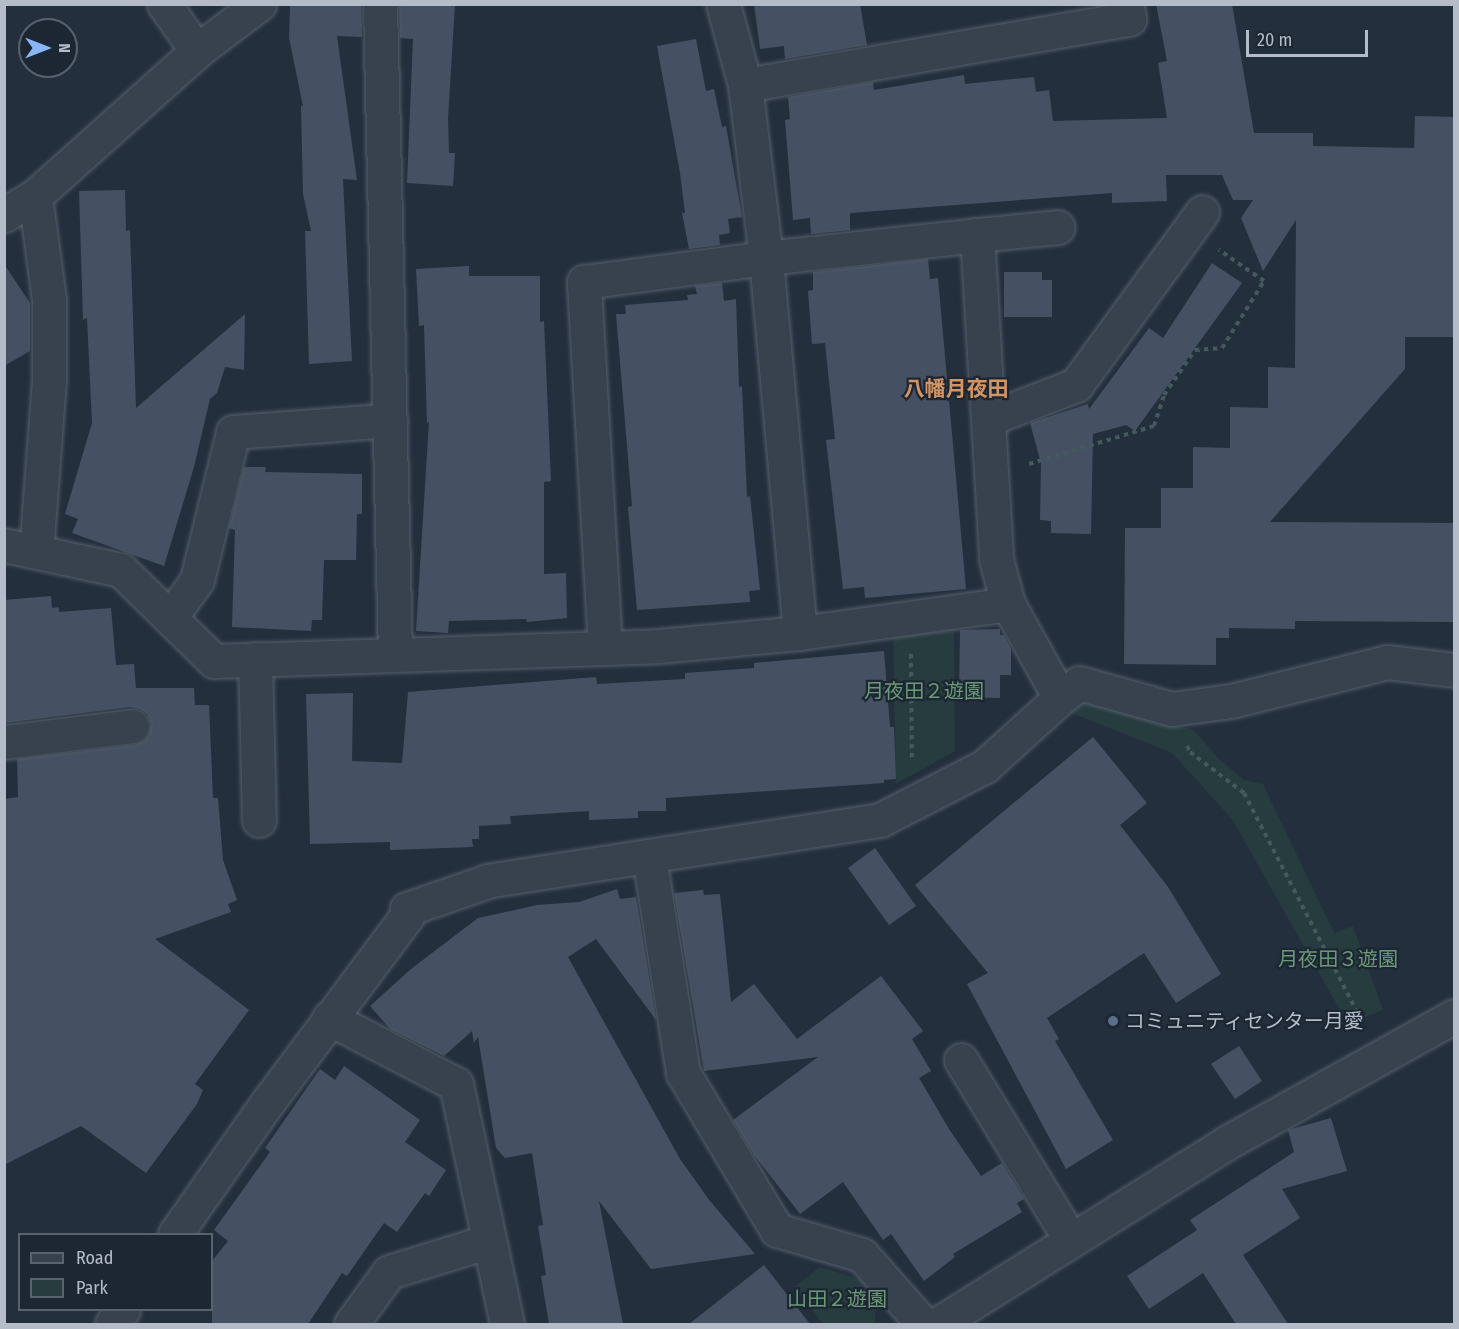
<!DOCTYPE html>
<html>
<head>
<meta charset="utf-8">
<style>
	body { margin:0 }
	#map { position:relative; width:1459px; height:1329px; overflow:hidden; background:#242f3e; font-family:"Fira Sans Condensed","Noto Sans JP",sans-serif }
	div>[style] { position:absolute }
	.green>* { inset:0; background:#263c3f }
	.building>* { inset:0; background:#455162 }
	.path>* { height:4px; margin-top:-2px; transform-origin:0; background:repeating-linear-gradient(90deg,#44595c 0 4.5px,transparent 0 9px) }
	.roads { filter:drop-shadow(0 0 2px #565f6c) drop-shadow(0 0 2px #565f6c) }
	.minor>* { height:33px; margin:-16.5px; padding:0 16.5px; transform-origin:16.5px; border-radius:16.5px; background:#38414e }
	.dots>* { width:16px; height:16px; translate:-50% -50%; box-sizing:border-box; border:3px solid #1d2633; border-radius:50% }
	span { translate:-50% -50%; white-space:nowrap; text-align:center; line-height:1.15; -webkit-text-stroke:4.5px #1d2633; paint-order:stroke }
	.park-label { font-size:20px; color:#6b9a76 }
	.poi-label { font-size:20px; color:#b4bcc9 }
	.left { translate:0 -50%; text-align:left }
	.neighbourhood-label { font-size:21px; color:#d59563; font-weight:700 }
	.frame { position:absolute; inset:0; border:6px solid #b4bcc9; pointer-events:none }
	.legend { position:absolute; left:18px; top:1233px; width:195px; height:78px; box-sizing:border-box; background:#1d2633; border:2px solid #59626f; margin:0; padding:8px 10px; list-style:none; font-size:18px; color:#b4bcc9 }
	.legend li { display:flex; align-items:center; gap:12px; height:30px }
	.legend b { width:30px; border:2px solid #59626f }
	.north { position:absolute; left:18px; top:18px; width:60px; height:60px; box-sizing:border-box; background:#1d2633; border:2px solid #59626f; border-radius:50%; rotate:90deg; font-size:16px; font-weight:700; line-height:24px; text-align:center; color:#b4bcc9 }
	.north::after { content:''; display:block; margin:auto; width:21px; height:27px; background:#8ab4f8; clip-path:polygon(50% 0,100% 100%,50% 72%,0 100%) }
	.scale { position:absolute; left:1246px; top:30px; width:122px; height:27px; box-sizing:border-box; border:3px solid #b4bcc9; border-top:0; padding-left:8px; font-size:18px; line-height:21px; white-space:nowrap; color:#b4bcc9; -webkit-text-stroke:4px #1d2633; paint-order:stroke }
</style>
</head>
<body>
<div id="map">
	<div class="green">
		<div style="clip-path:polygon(954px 628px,955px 751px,896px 784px,893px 632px)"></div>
		<div style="clip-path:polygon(1077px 700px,1194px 730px,1218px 758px,1244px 780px,1263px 784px,1334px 933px,1353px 926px,1383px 1010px,1348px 1024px,1232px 819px,1172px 753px,1064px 710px)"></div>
		<div style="clip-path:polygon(820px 1267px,860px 1279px,885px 1308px,875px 1310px,875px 1324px,823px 1324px,794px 1287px)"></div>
	</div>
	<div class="building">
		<div style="clip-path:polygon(361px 4px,362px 37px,337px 36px,357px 180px,343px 179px,352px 361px,309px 364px,305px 231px,311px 231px,303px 194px,301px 106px,303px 106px,289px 38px,290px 6px)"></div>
		<div style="clip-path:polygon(399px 4px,455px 4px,448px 119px,449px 153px,455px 153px,453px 186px,407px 183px,413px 39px,400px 38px)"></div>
		<div style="clip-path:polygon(754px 4px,860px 4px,867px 45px,785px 59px,784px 46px,760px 49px)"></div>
		<div style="clip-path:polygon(1156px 4px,1232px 4px,1254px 133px,1313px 133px,1313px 146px,1414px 148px,1415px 116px,1455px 117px,1455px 337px,1405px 337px,1405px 369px,1270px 522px,1455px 523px,1455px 622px,1295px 621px,1295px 629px,1229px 628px,1229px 638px,1216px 638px,1216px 665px,1124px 664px,1125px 528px,1161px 528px,1161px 488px,1193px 488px,1193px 447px,1230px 448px,1230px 407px,1268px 408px,1268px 367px,1295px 368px,1296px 220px,1263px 271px,1241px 218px,1253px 200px,1233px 200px,1222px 175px,1166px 175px,1167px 201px,1112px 203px,1112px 193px,850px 213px,850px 230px,811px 234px,810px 218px,793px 220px,785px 120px,790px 119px,788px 97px,873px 82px,874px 90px,964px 75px,965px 84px,1034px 77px,1036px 92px,1049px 90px,1053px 121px,1167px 118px,1158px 63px,1167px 61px)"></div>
		<div style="clip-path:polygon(696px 39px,706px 91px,714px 89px,722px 127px,726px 126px,742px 217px,728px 219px,730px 233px,719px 235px,720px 245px,689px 249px,682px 213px,685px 213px,680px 173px,657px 46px)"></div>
		<div style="clip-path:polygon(125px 190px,126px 231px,130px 230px,136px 408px,245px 314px,244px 370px,225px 367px,217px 393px,210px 399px,194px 467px,164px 566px,72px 533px,78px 519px,65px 514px,92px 423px,87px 318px,83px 320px,79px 191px)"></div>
		<div style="clip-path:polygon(928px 259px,930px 279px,938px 278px,966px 589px,865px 598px,864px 587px,843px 589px,826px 440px,835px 439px,825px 343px,812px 344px,808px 291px,813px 290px,813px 272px)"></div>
		<div style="clip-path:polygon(1212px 263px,1242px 283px,1135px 431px,1126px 425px,1093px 434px,1091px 534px,1051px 533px,1051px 521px,1040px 520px,1041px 463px,1030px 423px,1088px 404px,1089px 409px,1149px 328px,1163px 338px)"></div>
		<div style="clip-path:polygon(4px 264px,30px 303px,30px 351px,4px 366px)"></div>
		<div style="clip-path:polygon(469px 266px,469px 276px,540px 276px,540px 322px,544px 321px,551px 481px,544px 482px,544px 574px,566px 573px,567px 618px,527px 622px,526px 619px,449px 621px,448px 633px,416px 631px,429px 422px,427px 423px,424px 325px,419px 326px,416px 269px)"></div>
		<div style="clip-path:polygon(1004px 272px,1042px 272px,1042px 280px,1052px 280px,1052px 317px,1004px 317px)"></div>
		<div style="clip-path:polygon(722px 283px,724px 301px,736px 299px,739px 387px,742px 386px,747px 497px,750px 496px,760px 590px,749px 591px,750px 602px,637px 610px,628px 507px,632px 506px,616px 314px,626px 314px,625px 305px,688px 300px,687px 295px,697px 294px,695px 286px)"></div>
		<div style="clip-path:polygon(244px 467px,266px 467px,265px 472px,362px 474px,362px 514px,357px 514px,356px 560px,324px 560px,322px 620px,312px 620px,311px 631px,232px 627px,235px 530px,229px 528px)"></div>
		<div style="clip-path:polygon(51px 596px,52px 608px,59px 607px,59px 612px,111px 608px,116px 665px,134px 664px,136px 688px,194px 688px,195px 705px,209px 705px,213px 798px,218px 798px,223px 860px,237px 900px,228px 904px,231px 912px,155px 939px,249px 1010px,195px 1084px,203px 1090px,197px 1104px,146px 1173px,81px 1126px,4px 1165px,4px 799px,18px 797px,17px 759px,134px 745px,144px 741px,149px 734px,151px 724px,147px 714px,140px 709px,130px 707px,4px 723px,4px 600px)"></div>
		<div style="clip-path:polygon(1000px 629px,1000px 635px,1004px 635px,1011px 649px,1011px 675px,1000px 675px,1000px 698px,959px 697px,960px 630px)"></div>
		<div style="clip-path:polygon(884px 651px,890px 727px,894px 727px,896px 779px,884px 780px,884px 783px,666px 798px,666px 811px,638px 811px,638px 818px,589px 820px,589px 811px,510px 816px,511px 824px,479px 826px,479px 839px,472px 839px,473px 847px,390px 850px,390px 842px,310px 844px,306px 694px,353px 693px,352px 761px,402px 763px,408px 692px,596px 677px,597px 684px,685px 679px,685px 673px,754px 668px,754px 663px)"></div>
		<div style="clip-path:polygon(1093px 737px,1147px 803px,1120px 825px,1168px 887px,1221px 974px,1176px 1003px,1144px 953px,1047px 1018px,1059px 1039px,1055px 1041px,1113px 1140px,1066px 1169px,967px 984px,988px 973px,915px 885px)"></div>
		<div style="clip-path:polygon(875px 848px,916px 906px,889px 925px,848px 868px)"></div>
		<div style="clip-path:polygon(617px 889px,620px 899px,636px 897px,656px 1020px,596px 939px,568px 957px,680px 1159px,710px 1201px,755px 1254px,651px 1269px,599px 1201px,623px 1324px,549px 1324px,541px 1276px,546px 1275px,538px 1226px,543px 1225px,532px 1153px,505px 1158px,496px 1148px,478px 1037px,474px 1043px,472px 1031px,444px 1056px,390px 1029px,370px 1006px,411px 969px,478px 918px,537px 905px,579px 902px)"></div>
		<div style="clip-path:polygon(703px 890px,704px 895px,720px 894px,731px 1002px,754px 984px,797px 1039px,881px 976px,923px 1031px,912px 1039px,931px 1071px,919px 1078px,949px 1129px,981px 1176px,1002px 1163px,1024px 1199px,1017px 1203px,1022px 1212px,953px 1254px,955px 1257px,924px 1281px,891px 1234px,883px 1240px,843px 1182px,800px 1214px,754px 1155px,733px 1120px,818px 1057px,704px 1071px,674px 893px)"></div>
		<div style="clip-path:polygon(1239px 1046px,1262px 1081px,1235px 1099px,1211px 1064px)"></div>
		<div style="clip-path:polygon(344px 1066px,420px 1120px,405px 1142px,446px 1170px,429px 1196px,425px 1193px,397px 1232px,384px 1223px,347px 1276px,342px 1273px,308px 1324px,212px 1324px,212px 1261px,228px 1241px,214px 1230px,270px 1152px,265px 1148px,320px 1069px,335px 1080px)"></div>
		<div style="clip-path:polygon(1331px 1118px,1347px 1171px,1282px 1189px,1300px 1218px,1243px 1255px,1288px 1324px,1236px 1324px,1203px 1273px,1149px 1309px,1127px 1276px,1197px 1230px,1190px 1220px,1294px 1152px,1288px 1130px)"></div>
		<div style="clip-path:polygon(764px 1265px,810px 1324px,689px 1324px)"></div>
	</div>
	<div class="path">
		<div style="left:1029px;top:464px;width:131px;rotate:-16.9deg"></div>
		<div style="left:1154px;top:426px;width:33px;rotate:-72deg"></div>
		<div style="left:1164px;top:395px;width:55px;rotate:-55.4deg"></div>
		<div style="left:1195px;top:350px;width:27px;rotate:-4deg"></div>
		<div style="left:1222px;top:348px;width:79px;rotate:-57.9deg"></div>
		<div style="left:1264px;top:281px;width:55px;rotate:-145.4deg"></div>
		<div style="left:911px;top:654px;width:106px;rotate:89.5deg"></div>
		<div style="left:1187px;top:746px;width:7px;rotate:63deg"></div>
		<div style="left:1190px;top:752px;width:68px;rotate:37.2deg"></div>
		<div style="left:1244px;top:793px;width:260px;rotate:62.7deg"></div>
	</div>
	<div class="roads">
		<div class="minor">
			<div style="left:164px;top:4px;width:57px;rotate:54.9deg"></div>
			<div style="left:380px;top:4px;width:650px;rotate:88.68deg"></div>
			<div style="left:723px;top:4px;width:84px;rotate:74.8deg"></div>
			<div style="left:35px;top:196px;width:105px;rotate:82.3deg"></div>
			<div style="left:49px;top:300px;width:80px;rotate:90deg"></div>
			<div style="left:49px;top:380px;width:171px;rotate:94.3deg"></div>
			<div style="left:4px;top:215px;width:36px;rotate:-32deg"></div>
			<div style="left:35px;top:196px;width:217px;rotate:-41.8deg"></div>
			<div style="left:197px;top:51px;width:78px;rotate:-37.2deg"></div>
			<div style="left:977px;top:235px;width:81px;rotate:-5.6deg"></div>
			<div style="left:988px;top:419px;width:94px;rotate:-21.1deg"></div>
			<div style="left:1076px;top:385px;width:214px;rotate:-53.9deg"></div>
			<div style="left:4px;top:545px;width:120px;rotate:12.1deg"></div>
			<div style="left:121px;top:570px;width:130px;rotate:44.4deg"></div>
			<div style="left:214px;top:661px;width:445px;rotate:-1.9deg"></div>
			<div style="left:659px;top:646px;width:142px;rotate:-5.3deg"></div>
			<div style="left:800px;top:633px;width:210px;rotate:-7.9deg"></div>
			<div style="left:1008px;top:604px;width:107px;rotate:61deg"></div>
			<div style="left:1060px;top:698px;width:101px;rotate:137.8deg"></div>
			<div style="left:985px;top:766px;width:118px;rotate:152.8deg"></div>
			<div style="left:880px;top:820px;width:397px;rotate:171.2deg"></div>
			<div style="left:488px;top:881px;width:86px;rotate:160.9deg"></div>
			<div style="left:407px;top:909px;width:7px;rotate:90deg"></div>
			<div style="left:407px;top:916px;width:234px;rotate:126.8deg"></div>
			<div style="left:267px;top:1103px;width:160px;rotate:125.1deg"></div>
			<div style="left:170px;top:618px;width:47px;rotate:-54.6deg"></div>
			<div style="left:197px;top:580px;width:152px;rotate:-76.3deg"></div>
			<div style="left:233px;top:432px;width:158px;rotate:-4.3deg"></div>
			<div style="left:800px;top:633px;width:377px;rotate:-95.2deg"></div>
			<div style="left:766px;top:258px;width:174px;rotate:-96.9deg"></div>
			<div style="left:745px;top:85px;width:390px;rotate:-9.8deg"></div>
			<div style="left:1129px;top:19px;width:15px;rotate:-98deg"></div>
			<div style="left:605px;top:648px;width:367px;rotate:-93.3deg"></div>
			<div style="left:584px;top:282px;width:184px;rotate:-7.5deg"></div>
			<div style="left:766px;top:258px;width:212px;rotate:-6.2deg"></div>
			<div style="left:977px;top:235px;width:325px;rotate:86.6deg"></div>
			<div style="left:996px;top:559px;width:47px;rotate:75.1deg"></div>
			<div style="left:255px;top:659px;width:161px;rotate:88.6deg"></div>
			<div style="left:1060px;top:698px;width:24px;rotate:-38deg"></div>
			<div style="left:1079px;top:683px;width:97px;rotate:15.6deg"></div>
			<div style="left:1172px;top:709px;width:60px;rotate:-7.7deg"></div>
			<div style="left:1231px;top:701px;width:161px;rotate:-14deg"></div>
			<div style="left:1387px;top:662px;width:67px;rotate:6.8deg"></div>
			<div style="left:4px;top:742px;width:129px;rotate:-7.1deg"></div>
			<div style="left:649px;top:856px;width:220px;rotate:81.1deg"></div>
			<div style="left:683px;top:1073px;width:183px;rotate:59.1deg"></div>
			<div style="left:777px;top:1230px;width:89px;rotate:16.4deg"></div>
			<div style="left:862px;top:1255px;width:92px;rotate:48.5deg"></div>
			<div style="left:329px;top:1018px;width:143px;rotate:27.5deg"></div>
			<div style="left:456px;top:1084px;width:245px;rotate:78deg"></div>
			<div style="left:961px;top:1060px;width:211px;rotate:58.6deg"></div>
			<div style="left:112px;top:1324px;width:18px;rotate:-52deg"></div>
			<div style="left:351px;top:1324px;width:64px;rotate:-53.8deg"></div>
			<div style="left:389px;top:1272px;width:105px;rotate:-17.2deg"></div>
			<div style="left:938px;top:1324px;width:342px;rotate:-32.1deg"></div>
			<div style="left:1228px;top:1142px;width:259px;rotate:-29.1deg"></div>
		</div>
	</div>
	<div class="dots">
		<div style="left:1113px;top:1021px;background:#5c6f8a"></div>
	</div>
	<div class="park-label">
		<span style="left:924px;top:691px">月夜田２遊園</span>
		<span style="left:1338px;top:959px">月夜田３遊園</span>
		<span style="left:837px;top:1299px">山田２遊園</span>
	</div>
	<div class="poi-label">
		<span class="left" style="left:1125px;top:1021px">コミュニティセンター月愛</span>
	</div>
	<div class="neighbourhood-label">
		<span style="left:956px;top:389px">八幡月夜田</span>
	</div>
	<div class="frame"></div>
	<ul class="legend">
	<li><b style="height:8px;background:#38414e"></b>Road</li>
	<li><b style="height:16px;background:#263c3f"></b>Park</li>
	</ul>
	<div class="north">N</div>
	<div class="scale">20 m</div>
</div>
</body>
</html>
